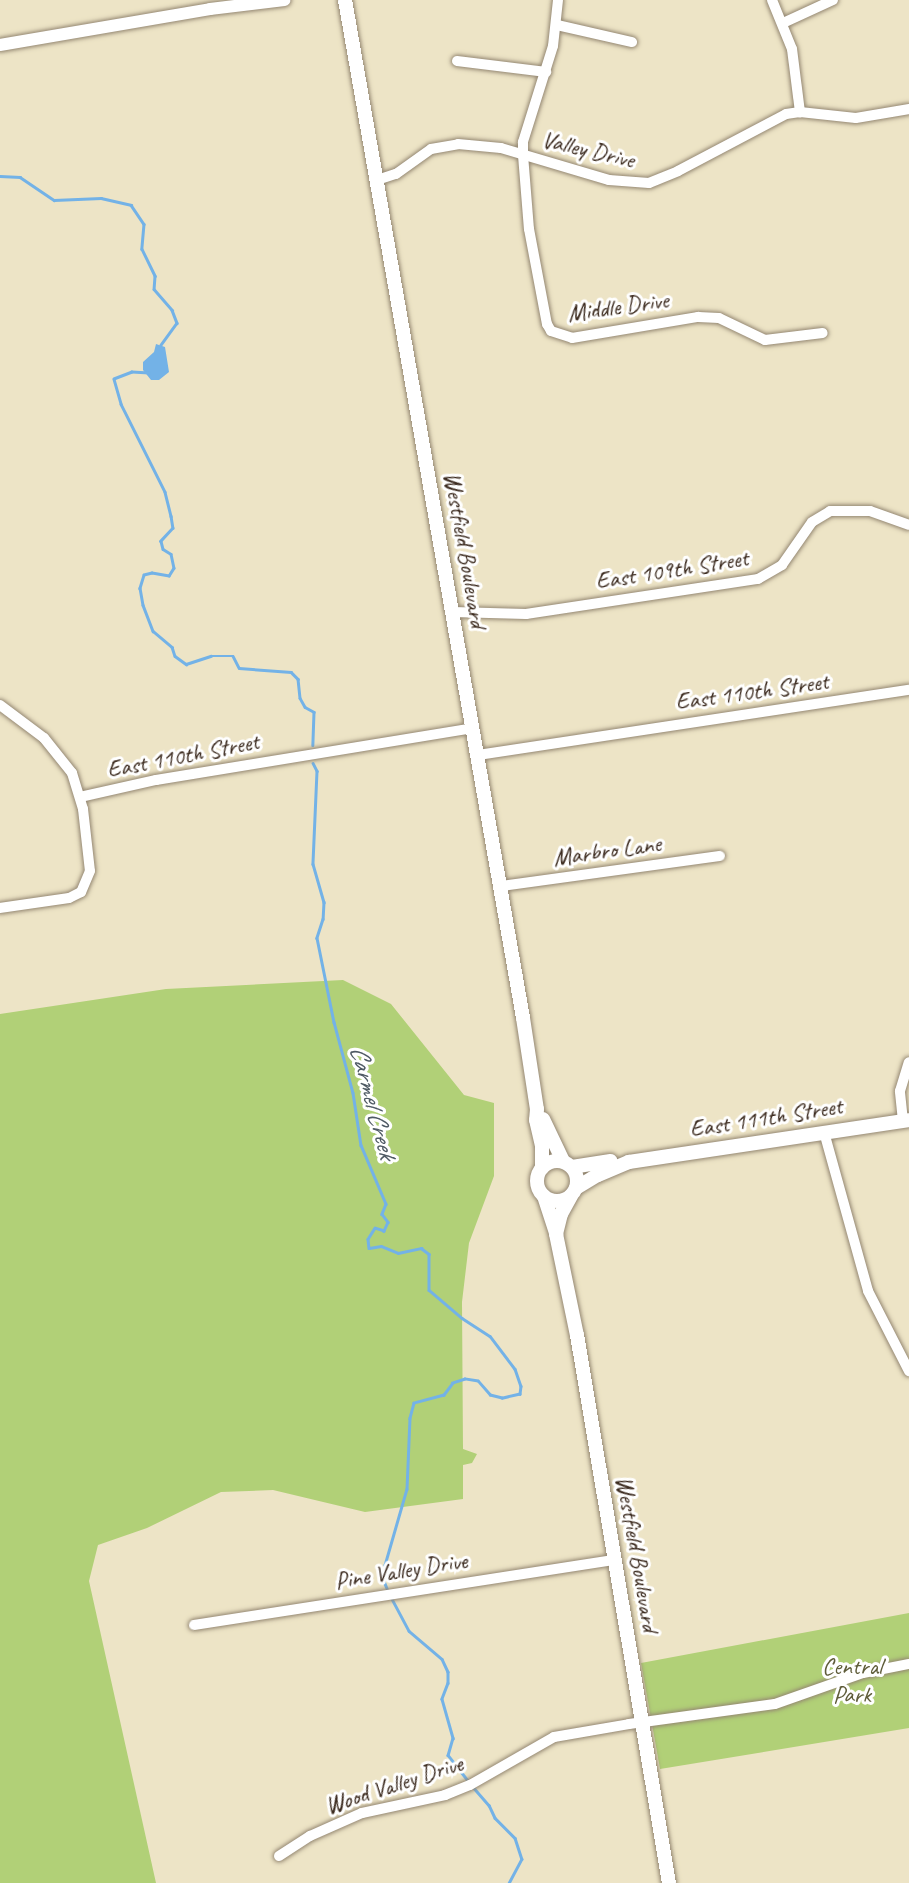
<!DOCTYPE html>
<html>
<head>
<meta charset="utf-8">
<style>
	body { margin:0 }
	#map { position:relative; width:909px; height:1883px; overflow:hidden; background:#ede4c6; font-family:Caveat,sans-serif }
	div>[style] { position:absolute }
	.green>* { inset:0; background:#b1d077 }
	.water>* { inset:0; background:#73b2e7 }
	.stream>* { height:2.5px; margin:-1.25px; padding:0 1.25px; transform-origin:1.25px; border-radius:1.25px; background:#73b2e7 }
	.roads { filter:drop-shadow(0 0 2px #948772) drop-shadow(0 0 2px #948772) }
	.minor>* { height:10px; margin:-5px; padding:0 5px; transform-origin:5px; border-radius:5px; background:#fff }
	.tertiary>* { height:12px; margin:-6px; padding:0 6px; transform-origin:6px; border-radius:6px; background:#fff }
	.secondary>* { height:14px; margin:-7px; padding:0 7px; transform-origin:7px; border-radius:7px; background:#fff }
	.secondary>.ring { margin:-7px; padding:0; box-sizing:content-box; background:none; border:14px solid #fff; border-radius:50% }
	span { translate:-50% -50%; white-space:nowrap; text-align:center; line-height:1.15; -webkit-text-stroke:6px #fff; paint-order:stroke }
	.street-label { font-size:24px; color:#3b2a1e }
	.park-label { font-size:24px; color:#5e5c39 }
	.water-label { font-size:26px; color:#4f5a64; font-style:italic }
</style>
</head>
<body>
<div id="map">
	<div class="green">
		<div style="clip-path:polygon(343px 980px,391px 1004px,464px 1095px,494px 1103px,494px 1176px,469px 1243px,462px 1302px,463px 1449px,477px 1454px,472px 1463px,463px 1465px,463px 1499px,365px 1512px,273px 1490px,221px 1492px,147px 1528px,98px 1545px,89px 1581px,156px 1883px,0 1883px,0 1014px,166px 989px)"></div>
		<div style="clip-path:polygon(909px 1613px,909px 1728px,660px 1769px,641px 1663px)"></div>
	</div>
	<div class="water">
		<div style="clip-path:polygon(156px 344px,165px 347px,169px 372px,159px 380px,151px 380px,143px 370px,143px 362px,154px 352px)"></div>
	</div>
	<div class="stream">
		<div style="left:0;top:176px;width:20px;rotate:3deg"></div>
		<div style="left:20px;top:177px;width:41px;rotate:34.1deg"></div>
		<div style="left:54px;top:200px;width:47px;rotate:-2.4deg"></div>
		<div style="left:101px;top:198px;width:31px;rotate:13deg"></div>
		<div style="left:131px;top:205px;width:23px;rotate:56deg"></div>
		<div style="left:144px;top:224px;width:25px;rotate:95deg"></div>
		<div style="left:142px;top:249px;width:30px;rotate:64deg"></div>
		<div style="left:155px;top:276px;width:13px;rotate:94deg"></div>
		<div style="left:154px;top:289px;width:28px;rotate:49deg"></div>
		<div style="left:172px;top:310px;width:14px;rotate:69deg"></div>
		<div style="left:177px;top:323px;width:27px;rotate:126deg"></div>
		<div style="left:149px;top:373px;width:17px;rotate:-177deg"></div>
		<div style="left:132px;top:372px;width:19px;rotate:159deg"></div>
		<div style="left:114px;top:379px;width:26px;rotate:74deg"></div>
		<div style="left:121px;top:404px;width:98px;rotate:63.4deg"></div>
		<div style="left:165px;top:492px;width:25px;rotate:76deg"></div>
		<div style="left:171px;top:516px;width:12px;rotate:81deg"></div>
		<div style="left:173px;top:528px;width:18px;rotate:133deg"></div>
		<div style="left:161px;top:541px;width:8px;rotate:76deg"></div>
		<div style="left:163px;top:549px;width:9px;rotate:32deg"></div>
		<div style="left:171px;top:554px;width:14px;rotate:78deg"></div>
		<div style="left:174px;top:568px;width:9px;rotate:122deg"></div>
		<div style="left:169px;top:576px;width:17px;rotate:-170deg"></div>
		<div style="left:152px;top:573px;width:8px;rotate:166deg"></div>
		<div style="left:144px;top:575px;width:14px;rotate:107deg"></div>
		<div style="left:140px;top:588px;width:17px;rotate:80deg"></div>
		<div style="left:143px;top:605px;width:28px;rotate:69deg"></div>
		<div style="left:153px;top:631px;width:25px;rotate:40deg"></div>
		<div style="left:172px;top:647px;width:9px;rotate:72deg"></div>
		<div style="left:175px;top:656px;width:14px;rotate:36deg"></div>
		<div style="left:186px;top:664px;width:26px;rotate:-18deg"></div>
		<div style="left:211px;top:656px;width:22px"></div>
		<div style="left:233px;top:656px;width:13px;rotate:63deg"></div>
		<div style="left:239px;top:668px;width:52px;rotate:4.4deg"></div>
		<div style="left:291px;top:672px;width:10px;rotate:45deg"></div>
		<div style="left:298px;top:679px;width:19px;rotate:84deg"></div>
		<div style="left:300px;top:698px;width:10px;rotate:61deg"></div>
		<div style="left:305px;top:707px;width:10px;rotate:29deg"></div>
		<div style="left:314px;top:712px;width:33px;rotate:92deg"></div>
		<div style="left:313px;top:763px;width:9px;rotate:63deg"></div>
		<div style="left:317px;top:771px;width:93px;rotate:92.5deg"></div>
		<div style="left:313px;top:864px;width:40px;rotate:74deg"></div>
		<div style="left:324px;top:902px;width:17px;rotate:93deg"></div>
		<div style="left:323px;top:919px;width:20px;rotate:108deg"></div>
		<div style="left:317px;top:938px;width:86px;rotate:78.6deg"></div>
		<div style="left:334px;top:1022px;width:73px;rotate:75deg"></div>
		<div style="left:353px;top:1093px;width:53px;rotate:81.3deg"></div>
		<div style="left:361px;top:1145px;width:64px;rotate:67deg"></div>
		<div style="left:386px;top:1204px;width:11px;rotate:112deg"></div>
		<div style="left:382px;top:1214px;width:10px;rotate:53deg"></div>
		<div style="left:388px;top:1222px;width:10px;rotate:114deg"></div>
		<div style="left:384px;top:1231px;width:9px;rotate:-162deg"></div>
		<div style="left:375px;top:1228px;width:13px;rotate:122deg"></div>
		<div style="left:368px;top:1239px;width:9px;rotate:84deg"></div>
		<div style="left:369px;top:1248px;width:12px;rotate:-9deg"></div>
		<div style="left:381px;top:1246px;width:18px;rotate:22deg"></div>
		<div style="left:398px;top:1253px;width:24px;rotate:-12deg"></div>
		<div style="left:421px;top:1248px;width:10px;rotate:37deg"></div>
		<div style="left:429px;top:1254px;width:36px;rotate:90deg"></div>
		<div style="left:429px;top:1290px;width:43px;rotate:40.3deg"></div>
		<div style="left:462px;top:1318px;width:33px;rotate:33deg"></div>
		<div style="left:490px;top:1336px;width:41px;rotate:52.9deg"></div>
		<div style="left:515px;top:1369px;width:18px;rotate:71deg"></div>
		<div style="left:521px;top:1386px;width:8px;rotate:97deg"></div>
		<div style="left:520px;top:1394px;width:18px;rotate:167deg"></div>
		<div style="left:502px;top:1398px;width:12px;rotate:-166deg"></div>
		<div style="left:490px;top:1395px;width:18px;rotate:-131deg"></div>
		<div style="left:478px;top:1381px;width:13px;rotate:-171deg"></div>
		<div style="left:465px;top:1379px;width:13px;rotate:162deg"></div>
		<div style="left:453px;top:1383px;width:15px;rotate:127deg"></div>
		<div style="left:444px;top:1395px;width:31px;rotate:165deg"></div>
		<div style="left:414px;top:1403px;width:16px;rotate:105deg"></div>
		<div style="left:410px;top:1418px;width:71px;rotate:92.4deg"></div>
		<div style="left:407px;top:1489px;width:79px;rotate:106.1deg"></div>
		<div style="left:385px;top:1565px;width:16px;rotate:94deg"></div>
		<div style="left:384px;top:1581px;width:11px;rotate:68deg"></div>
		<div style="left:391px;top:1597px;width:38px;rotate:62deg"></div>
		<div style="left:409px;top:1631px;width:43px;rotate:40.3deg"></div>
		<div style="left:442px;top:1659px;width:14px;rotate:65deg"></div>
		<div style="left:448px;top:1672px;width:11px;rotate:90deg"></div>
		<div style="left:448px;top:1683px;width:17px;rotate:111deg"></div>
		<div style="left:442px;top:1699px;width:41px;rotate:74.2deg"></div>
		<div style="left:453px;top:1738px;width:18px;rotate:106deg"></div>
		<div style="left:448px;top:1755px;width:34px;rotate:52deg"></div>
		<div style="left:474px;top:1788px;width:23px;rotate:49deg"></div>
		<div style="left:489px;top:1805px;width:14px;rotate:65deg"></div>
		<div style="left:495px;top:1818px;width:28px;rotate:45deg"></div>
		<div style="left:515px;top:1838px;width:22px;rotate:72deg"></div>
		<div style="left:522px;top:1859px;width:27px;rotate:118deg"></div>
	</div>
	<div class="roads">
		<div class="minor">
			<div style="left:558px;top:0;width:46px;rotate:96.2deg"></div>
			<div style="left:553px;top:46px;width:101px;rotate:107.4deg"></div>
			<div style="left:523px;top:142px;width:13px;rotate:90deg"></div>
			<div style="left:523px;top:155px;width:74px;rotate:85.4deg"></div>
			<div style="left:529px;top:229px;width:97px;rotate:79.3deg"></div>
			<div style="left:547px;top:324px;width:8px;rotate:60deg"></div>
			<div style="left:551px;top:331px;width:22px;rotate:18deg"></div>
			<div style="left:572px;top:338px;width:128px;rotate:-9.5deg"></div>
			<div style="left:698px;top:317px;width:21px;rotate:3deg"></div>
			<div style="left:719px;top:318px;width:51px;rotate:25.6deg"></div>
			<div style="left:765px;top:340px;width:58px;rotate:-6.9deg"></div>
			<div style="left:772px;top:0;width:53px;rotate:67.8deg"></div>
			<div style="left:792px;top:49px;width:64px;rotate:82.8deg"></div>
			<div style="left:783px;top:23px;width:55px;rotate:-24.7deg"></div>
			<div style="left:557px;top:25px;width:77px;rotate:12.8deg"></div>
			<div style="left:457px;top:61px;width:90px;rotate:7deg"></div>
			<div style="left:377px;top:180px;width:20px;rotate:-18deg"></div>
			<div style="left:396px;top:174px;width:43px;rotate:-35.5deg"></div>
			<div style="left:431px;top:149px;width:27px;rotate:-10deg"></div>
			<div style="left:458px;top:144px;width:43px;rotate:5.3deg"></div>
			<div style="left:501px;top:148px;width:113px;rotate:16.5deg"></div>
			<div style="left:609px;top:180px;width:40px;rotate:4.3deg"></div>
			<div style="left:649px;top:183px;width:31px;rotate:-22deg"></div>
			<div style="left:678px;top:171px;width:122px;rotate:-27.8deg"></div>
			<div style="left:786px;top:114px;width:14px;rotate:-8deg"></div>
			<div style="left:800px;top:112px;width:56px;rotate:6.1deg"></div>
			<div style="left:856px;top:118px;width:54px;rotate:-9.6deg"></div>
			<div style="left:453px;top:612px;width:73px;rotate:1.6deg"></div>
			<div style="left:526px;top:614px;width:235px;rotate:-8.6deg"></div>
			<div style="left:758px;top:579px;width:28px;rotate:-30deg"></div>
			<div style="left:782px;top:565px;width:52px;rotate:-55.1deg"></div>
			<div style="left:812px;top:522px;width:21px;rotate:-31deg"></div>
			<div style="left:830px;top:511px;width:40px"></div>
			<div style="left:870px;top:511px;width:41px;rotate:19.7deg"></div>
			<div style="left:0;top:705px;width:55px;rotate:36.9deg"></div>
			<div style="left:44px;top:738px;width:45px;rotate:51.3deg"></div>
			<div style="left:72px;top:773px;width:38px;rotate:73deg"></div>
			<div style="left:83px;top:809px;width:62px;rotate:83.6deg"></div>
			<div style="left:90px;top:871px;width:23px;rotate:113deg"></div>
			<div style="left:81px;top:892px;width:13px;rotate:153deg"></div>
			<div style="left:69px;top:898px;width:70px;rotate:171.8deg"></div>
			<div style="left:478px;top:755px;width:436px;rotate:-8.6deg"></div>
			<div style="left:80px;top:797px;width:78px;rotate:-12.6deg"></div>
			<div style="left:156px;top:780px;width:321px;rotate:-9.3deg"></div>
			<div style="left:501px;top:886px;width:221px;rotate:-7.8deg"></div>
			<div style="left:903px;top:1121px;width:30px;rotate:-96deg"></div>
			<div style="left:900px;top:1091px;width:30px;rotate:-73deg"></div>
			<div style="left:824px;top:1132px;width:165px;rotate:74.5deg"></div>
			<div style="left:868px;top:1291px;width:90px;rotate:62.9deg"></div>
			<div style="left:194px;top:1625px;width:426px;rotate:-8.8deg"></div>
			<div style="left:279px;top:1856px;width:37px;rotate:-33deg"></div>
			<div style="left:310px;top:1836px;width:57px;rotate:-23.9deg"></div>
			<div style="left:362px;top:1813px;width:85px;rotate:-12.2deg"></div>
			<div style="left:445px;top:1795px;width:27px;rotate:-22deg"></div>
			<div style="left:470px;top:1785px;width:97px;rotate:-29.7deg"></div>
			<div style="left:554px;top:1737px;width:76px;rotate:-9.8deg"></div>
			<div style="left:629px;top:1724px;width:147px;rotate:-7.8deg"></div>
			<div style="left:775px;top:1704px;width:93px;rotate:-19.4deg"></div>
			<div style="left:863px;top:1673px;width:47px;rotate:-11.1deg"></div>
		</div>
		<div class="tertiary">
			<div style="left:0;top:45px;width:213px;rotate:-9.7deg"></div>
			<div style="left:210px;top:9px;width:75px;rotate:-6.9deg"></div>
		</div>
		<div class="secondary">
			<div style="left:345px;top:0;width:1033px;rotate:80.08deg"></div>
			<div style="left:523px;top:1018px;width:92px;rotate:81.3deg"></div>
			<div style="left:537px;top:1109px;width:11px;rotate:95deg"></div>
			<div style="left:536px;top:1120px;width:28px;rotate:77deg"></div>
			<div style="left:542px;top:1147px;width:21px;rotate:90deg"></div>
			<div style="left:543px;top:1119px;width:47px;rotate:64.5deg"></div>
			<div class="ring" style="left:537px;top:1161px;width:26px;height:26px"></div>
			<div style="left:572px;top:1167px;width:39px;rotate:-9deg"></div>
			<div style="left:576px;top:1188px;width:26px;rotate:-31deg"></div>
			<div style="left:598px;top:1175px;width:34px;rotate:-23deg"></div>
			<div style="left:629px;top:1162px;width:283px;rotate:-8.5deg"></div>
			<div style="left:544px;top:1196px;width:40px;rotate:72deg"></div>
			<div style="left:556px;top:1234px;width:103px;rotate:78.3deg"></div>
			<div style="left:577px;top:1335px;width:556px;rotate:80.47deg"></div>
			<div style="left:556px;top:1234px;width:21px;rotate:-76deg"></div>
			<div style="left:561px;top:1214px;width:21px;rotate:-61deg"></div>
		</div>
	</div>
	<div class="street-label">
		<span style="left:588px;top:150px;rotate:13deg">Valley Drive</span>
		<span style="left:618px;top:307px;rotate:-8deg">Middle Drive</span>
		<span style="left:465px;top:550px;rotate:80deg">Westfield Boulevard</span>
		<span style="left:672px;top:570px;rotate:-9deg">East 109th Street</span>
		<span style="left:752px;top:692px;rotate:-8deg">East 110th Street</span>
		<span style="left:183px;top:756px;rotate:-11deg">East 110th Street</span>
		<span style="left:607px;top:851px;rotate:-8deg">Marbro Lane</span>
		<span style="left:766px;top:1118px;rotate:-9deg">East 111th Street</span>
		<span style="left:637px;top:1554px;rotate:80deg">Westfield Boulevard</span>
		<span style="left:401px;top:1571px;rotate:-9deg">Pine Valley Drive</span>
		<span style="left:394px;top:1785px;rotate:-18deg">Wood Valley Drive</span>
	</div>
	<div class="park-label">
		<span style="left:852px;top:1681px">Central<br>Park</span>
	</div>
	<div class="water-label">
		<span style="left:373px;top:1102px;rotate:75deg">Carmel Creek</span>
	</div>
</div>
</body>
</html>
